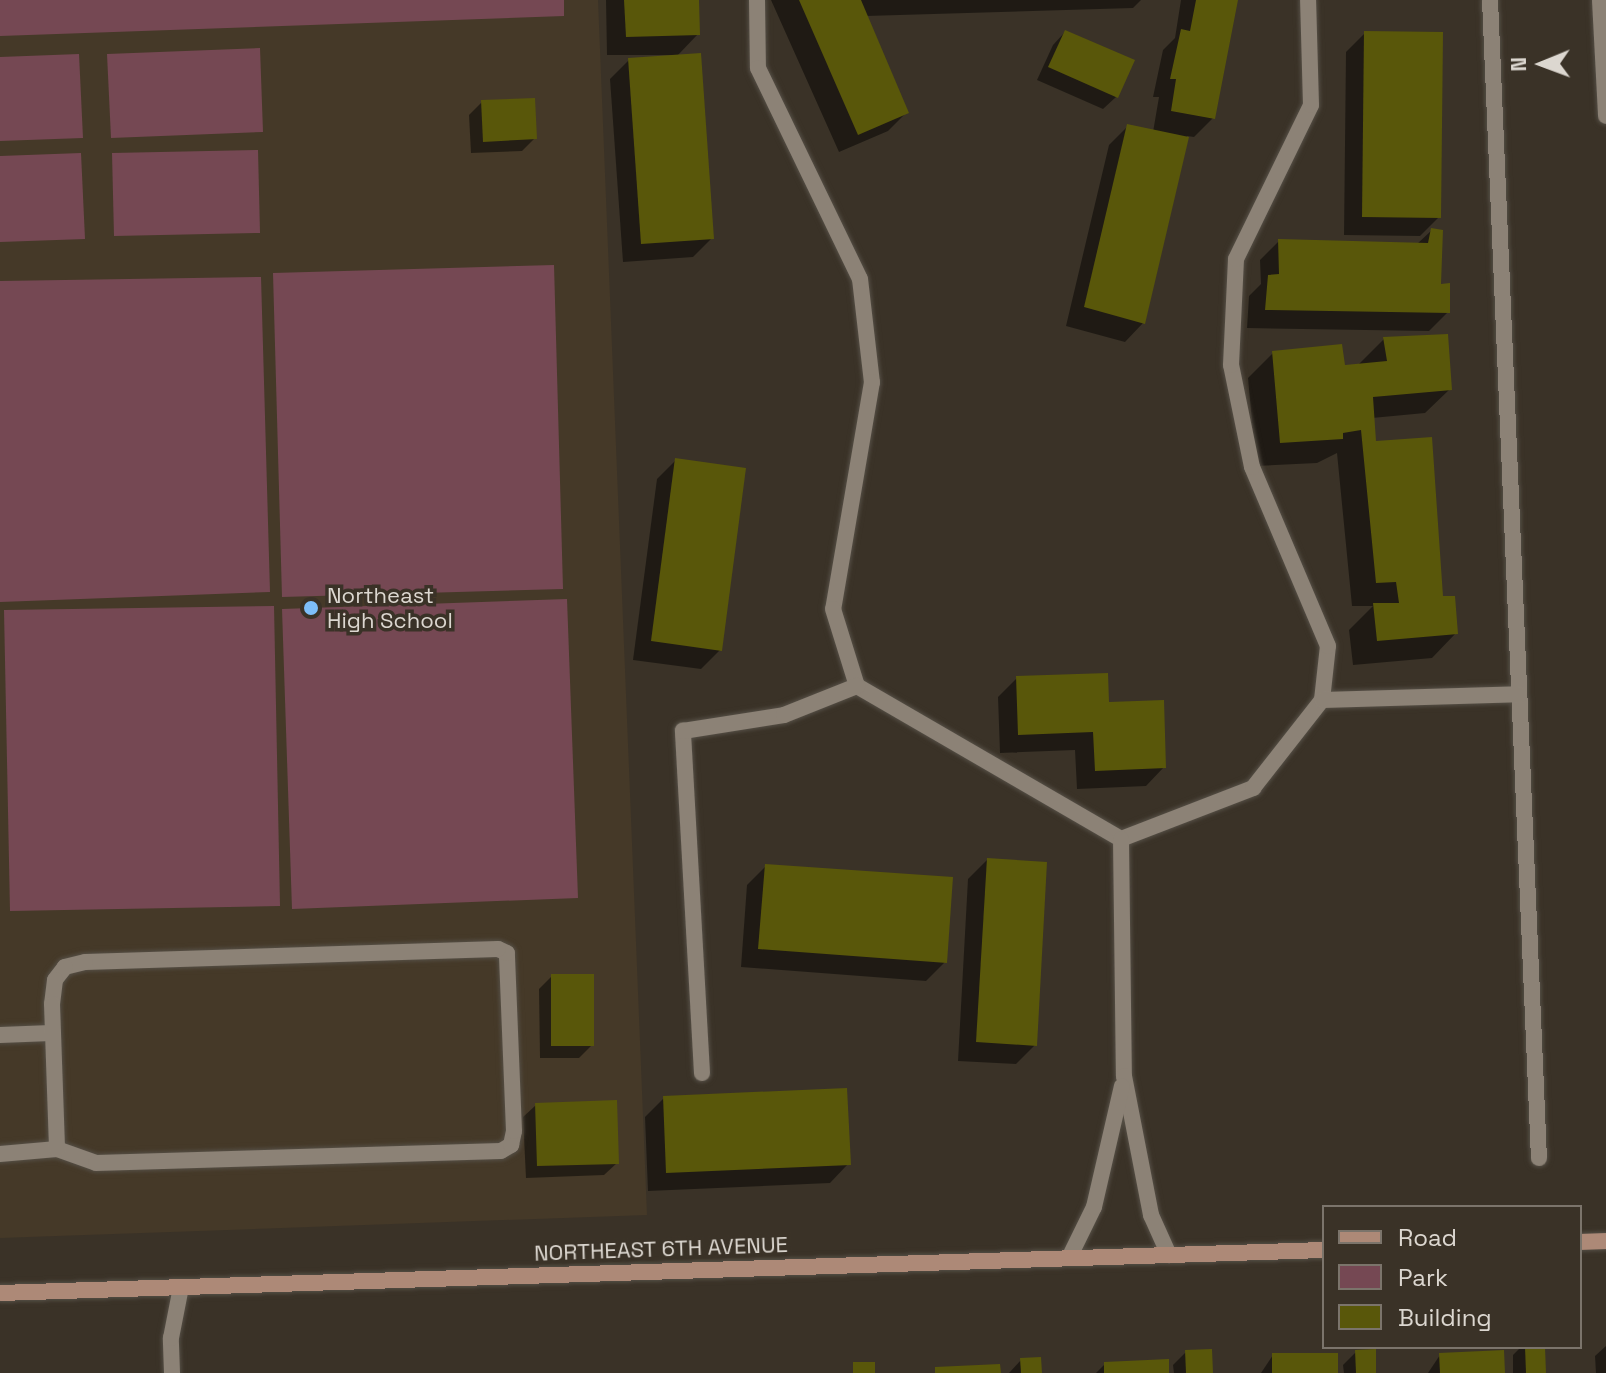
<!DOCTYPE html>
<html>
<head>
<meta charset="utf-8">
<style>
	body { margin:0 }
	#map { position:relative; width:1606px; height:1373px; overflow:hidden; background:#3a3227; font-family:"Space Grotesk",sans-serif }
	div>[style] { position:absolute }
	.built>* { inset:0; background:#453928 }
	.green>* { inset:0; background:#754853 }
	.shadow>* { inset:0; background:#0007 }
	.building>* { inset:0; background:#59570a }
	.roads { filter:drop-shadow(0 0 2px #554f46) drop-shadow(0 0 2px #554f46) }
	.lane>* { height:16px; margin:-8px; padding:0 8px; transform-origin:8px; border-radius:8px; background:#8c8276 }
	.street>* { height:16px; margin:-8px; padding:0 8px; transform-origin:8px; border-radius:8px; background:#8c8276 }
	.secondary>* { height:16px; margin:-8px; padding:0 8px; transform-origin:8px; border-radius:8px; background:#ad8977 }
	.dots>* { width:22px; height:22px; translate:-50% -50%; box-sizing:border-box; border:4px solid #3a3227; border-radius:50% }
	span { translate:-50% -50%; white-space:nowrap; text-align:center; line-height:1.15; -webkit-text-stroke:7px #3a3227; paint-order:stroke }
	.poi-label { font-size:22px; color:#dcd7d0 }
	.left { translate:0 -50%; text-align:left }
	.street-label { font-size:22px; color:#dcd7d0 }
	.legend { position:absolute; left:1322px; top:1205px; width:260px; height:144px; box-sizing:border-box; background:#3a3227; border:2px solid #7b746b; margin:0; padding:10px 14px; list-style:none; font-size:24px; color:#dcd7d0 }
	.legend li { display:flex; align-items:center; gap:16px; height:40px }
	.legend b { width:40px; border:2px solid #7b746b }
	.north { position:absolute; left:1502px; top:24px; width:80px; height:80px; -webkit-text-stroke:6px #3a3227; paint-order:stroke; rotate:269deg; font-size:22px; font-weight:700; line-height:32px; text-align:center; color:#dcd7d0 }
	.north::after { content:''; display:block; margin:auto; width:28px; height:36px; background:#dcd7d0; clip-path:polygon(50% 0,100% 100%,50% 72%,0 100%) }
</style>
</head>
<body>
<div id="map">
	<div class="built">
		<div style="clip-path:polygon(0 0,598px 0,647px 1215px,0 1238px)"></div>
	</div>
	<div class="green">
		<div style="clip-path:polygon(0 0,564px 0,564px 16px,0 36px)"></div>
		<div style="clip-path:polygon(260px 48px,263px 132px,111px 138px,107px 54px)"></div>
		<div style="clip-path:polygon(79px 54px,83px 138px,0 141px,0 57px)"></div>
		<div style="clip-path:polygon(258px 150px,260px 233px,114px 236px,112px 153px)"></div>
		<div style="clip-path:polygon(81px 153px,85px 239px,0 242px,0 156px)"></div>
		<div style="clip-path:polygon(554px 265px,563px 589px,282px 597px,273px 273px)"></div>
		<div style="clip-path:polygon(261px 277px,270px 592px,0 602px,0 281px)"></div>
		<div style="clip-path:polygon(567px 599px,578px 898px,292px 909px,282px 609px)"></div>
		<div style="clip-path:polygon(274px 606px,280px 906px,10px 911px,4px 610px)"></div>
	</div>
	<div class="shadow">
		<div style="clip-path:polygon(606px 0,697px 0,698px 34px,678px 55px,607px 55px)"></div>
		<div style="clip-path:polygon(771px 0,1141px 0,1133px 8px,866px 16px,907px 112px,888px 131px,839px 152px)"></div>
		<div style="clip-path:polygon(1181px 0,1236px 0,1213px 118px,1194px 137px,1187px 136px,1143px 323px,1125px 342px,1066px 326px,1109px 145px,1128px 126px,1153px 132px,1159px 97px,1153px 97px,1163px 50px,1175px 38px)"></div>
		<div style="clip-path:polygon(1065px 32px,1116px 97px,1103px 109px,1037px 80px,1053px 45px)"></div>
		<div style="clip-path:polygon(1365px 33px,1439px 217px,1420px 236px,1344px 235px,1346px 52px)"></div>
		<div style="clip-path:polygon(629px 60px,712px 238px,693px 257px,623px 262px,610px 79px)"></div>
		<div style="clip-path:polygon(482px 102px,535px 138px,522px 151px,471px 153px,469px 115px)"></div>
		<div style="clip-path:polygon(1432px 230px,1439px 286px,1448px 312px,1429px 331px,1247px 328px,1249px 296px,1261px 284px,1260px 260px,1279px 241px,1417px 244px)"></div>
		<div style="clip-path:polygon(1384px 339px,1450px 389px,1425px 413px,1372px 418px,1374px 443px,1456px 633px,1432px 658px,1353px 665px,1349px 630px,1373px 606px,1352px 606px,1337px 453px,1317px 463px,1256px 466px,1248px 378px,1273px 353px,1344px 367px,1359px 364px)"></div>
		<div style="clip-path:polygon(676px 460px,720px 650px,701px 669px,633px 660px,657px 479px)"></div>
		<div style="clip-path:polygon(1017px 678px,1164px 767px,1146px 786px,1077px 789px,1075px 750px,1000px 753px,998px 697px)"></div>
		<div style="clip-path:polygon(987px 860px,1035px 1045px,1016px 1064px,958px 1061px,968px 879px)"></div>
		<div style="clip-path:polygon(766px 866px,945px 962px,926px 981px,741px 967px,747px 885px)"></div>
		<div style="clip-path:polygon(552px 976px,592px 1045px,579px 1058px,540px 1058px,539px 989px)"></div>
		<div style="clip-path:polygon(664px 1098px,848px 1164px,830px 1183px,648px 1191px,645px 1117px)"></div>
		<div style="clip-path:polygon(536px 1105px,617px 1163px,604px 1175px,526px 1178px,523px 1117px)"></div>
		<div style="clip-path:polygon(1606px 1346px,1606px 1373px,1596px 1373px,1595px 1356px)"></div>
		<div style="clip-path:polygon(1521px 1347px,1543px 1347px,1544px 1373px,1513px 1373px,1513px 1355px)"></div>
		<div style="clip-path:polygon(1186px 1352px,1211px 1373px,1174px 1373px,1173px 1365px)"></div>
		<div style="clip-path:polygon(1356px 1352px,1374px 1373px,1344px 1373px,1343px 1365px)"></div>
		<div style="clip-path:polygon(1273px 1355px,1336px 1373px,1261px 1373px)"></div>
		<div style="clip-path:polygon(1440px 1355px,1503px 1373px,1428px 1373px)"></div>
		<div style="clip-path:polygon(1021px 1360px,1040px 1373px,1009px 1373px)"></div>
		<div style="clip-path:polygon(1105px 1364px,1167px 1373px,1096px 1373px)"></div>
	</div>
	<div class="building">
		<div style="clip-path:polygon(624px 0,699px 0,700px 35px,626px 37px)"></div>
		<div style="clip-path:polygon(799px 0,861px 0,909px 113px,858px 135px)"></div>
		<div style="clip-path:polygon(1196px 0,1238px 0,1215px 119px,1171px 111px,1176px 79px,1170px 79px,1181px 29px,1190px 31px)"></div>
		<div style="clip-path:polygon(1065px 30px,1135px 60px,1118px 98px,1048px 67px)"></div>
		<div style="clip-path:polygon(1364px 31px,1443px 32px,1441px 218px,1362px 217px)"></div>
		<div style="clip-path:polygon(701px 53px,714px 239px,641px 244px,628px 58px)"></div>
		<div style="clip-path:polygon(535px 98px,537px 139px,483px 142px,481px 100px)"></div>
		<div style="clip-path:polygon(1127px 124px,1189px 137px,1145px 324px,1084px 307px)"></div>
		<div style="clip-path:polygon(1431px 228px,1443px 230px,1441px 284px,1450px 283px,1450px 313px,1265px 310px,1268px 275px,1279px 274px,1278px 239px,1428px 243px)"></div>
		<div style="clip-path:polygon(1448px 334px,1452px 390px,1373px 397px,1376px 441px,1432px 437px,1443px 596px,1455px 596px,1458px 634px,1377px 641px,1373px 603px,1399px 603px,1396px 582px,1376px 583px,1361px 430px,1343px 433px,1343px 439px,1280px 443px,1272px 351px,1342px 344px,1345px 365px,1387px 361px,1383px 337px)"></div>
		<div style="clip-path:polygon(675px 458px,746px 468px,722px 651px,651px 641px)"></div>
		<div style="clip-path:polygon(1108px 673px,1109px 702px,1164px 700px,1166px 768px,1095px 771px,1093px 732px,1018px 735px,1016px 676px)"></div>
		<div style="clip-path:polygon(987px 858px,1047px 862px,1037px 1046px,976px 1042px)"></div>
		<div style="clip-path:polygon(765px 864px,953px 877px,947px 963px,758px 949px)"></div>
		<div style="clip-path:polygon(551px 974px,594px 974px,594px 1046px,551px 1046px)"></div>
		<div style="clip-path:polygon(847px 1088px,851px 1165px,666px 1173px,663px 1096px)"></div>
		<div style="clip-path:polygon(617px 1100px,619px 1164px,537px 1166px,535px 1103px)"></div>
		<div style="clip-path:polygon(1525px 1347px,1545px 1347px,1546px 1373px,1526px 1373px)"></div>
		<div style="clip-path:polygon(1212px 1349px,1213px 1373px,1186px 1373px,1185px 1350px)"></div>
		<div style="clip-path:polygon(1376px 1349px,1376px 1373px,1356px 1373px,1355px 1350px)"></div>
		<div style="clip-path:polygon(1504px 1350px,1505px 1373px,1440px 1373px,1439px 1353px)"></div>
		<div style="clip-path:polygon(1272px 1353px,1338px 1353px,1338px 1373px,1272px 1373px)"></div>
		<div style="clip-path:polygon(1041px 1357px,1042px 1373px,1021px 1373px,1020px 1358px)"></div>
		<div style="clip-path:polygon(1169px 1359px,1169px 1373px,1104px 1373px,1104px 1362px)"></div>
		<div style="clip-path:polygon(853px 1362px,875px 1362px,875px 1373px,853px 1373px)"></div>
		<div style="clip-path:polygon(1000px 1364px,1001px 1373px,935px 1373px,935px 1367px)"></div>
	</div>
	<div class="roads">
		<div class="lane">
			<div style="left:757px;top:0;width:68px;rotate:89.2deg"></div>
			<div style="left:758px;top:68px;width:234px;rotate:64.2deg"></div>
			<div style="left:860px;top:279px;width:104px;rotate:83.4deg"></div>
			<div style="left:872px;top:382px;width:230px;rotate:99.7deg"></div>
			<div style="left:833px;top:609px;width:81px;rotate:72.7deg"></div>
			<div style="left:857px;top:686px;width:305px;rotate:30.1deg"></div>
			<div style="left:1121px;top:839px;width:142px;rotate:-21.1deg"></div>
			<div style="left:1253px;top:788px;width:112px;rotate:-51.9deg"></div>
			<div style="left:1322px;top:700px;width:54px;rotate:-83.7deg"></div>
			<div style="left:1328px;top:646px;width:194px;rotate:-113deg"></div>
			<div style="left:1252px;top:467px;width:104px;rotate:-101.6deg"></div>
			<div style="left:1231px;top:365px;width:106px;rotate:-87.3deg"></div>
			<div style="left:1236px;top:259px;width:171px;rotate:-64deg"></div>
			<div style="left:1311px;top:105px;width:105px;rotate:-91.6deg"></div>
			<div style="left:1490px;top:0;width:1159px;rotate:87.58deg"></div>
			<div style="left:1600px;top:0;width:116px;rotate:87deg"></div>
			<div style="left:1322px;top:700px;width:197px;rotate:-1.7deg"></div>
			<div style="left:1121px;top:839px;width:237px;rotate:89.3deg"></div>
			<div style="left:1124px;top:1076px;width:142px;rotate:79deg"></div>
			<div style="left:1151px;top:1215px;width:44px;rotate:65.8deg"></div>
			<div style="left:0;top:1035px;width:51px;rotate:-2.2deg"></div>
			<div style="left:702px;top:1073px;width:343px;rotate:-93.2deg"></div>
			<div style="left:683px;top:731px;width:102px;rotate:-9deg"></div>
			<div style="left:784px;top:715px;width:79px;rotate:-21.7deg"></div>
			<div style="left:0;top:1154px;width:57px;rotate:-5deg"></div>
			<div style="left:57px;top:1149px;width:41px;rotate:19.7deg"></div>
			<div style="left:96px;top:1163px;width:405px;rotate:-1.7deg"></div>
			<div style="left:501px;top:1151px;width:12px;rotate:-31deg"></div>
			<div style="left:511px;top:1145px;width:14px;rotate:-78deg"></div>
			<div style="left:514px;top:1131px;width:178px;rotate:-92.3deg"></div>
			<div style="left:507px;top:953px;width:10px;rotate:-156deg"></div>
			<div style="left:498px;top:949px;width:413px;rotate:178.2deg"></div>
			<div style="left:85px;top:962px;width:21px;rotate:166deg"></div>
			<div style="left:65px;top:967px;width:16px;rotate:128deg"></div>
			<div style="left:55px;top:980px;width:24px;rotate:97deg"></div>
			<div style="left:52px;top:1004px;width:145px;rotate:88deg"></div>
			<div style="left:1069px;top:1258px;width:57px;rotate:-63.9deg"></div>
			<div style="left:1094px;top:1207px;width:124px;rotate:-77deg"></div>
		</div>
		<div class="street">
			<div style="left:172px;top:1373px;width:35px;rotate:-92deg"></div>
			<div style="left:171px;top:1338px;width:52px;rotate:-78.9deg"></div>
		</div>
		<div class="secondary">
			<div style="left:1580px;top:1242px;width:26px;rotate:-2deg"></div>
			<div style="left:0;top:1293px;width:1325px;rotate:-1.86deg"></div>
		</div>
	</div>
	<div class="dots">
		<div style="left:311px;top:608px;background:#7dbef9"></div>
	</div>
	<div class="poi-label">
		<span class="left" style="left:327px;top:608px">Northeast<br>High School</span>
	</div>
	<div class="street-label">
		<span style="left:661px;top:1249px;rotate:-2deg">NORTHEAST 6TH AVENUE</span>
	</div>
	<ul class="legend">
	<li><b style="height:10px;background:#ad8977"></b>Road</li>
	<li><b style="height:22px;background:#754853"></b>Park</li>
	<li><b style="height:22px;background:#59570a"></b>Building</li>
	</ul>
	<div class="north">N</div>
</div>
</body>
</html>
